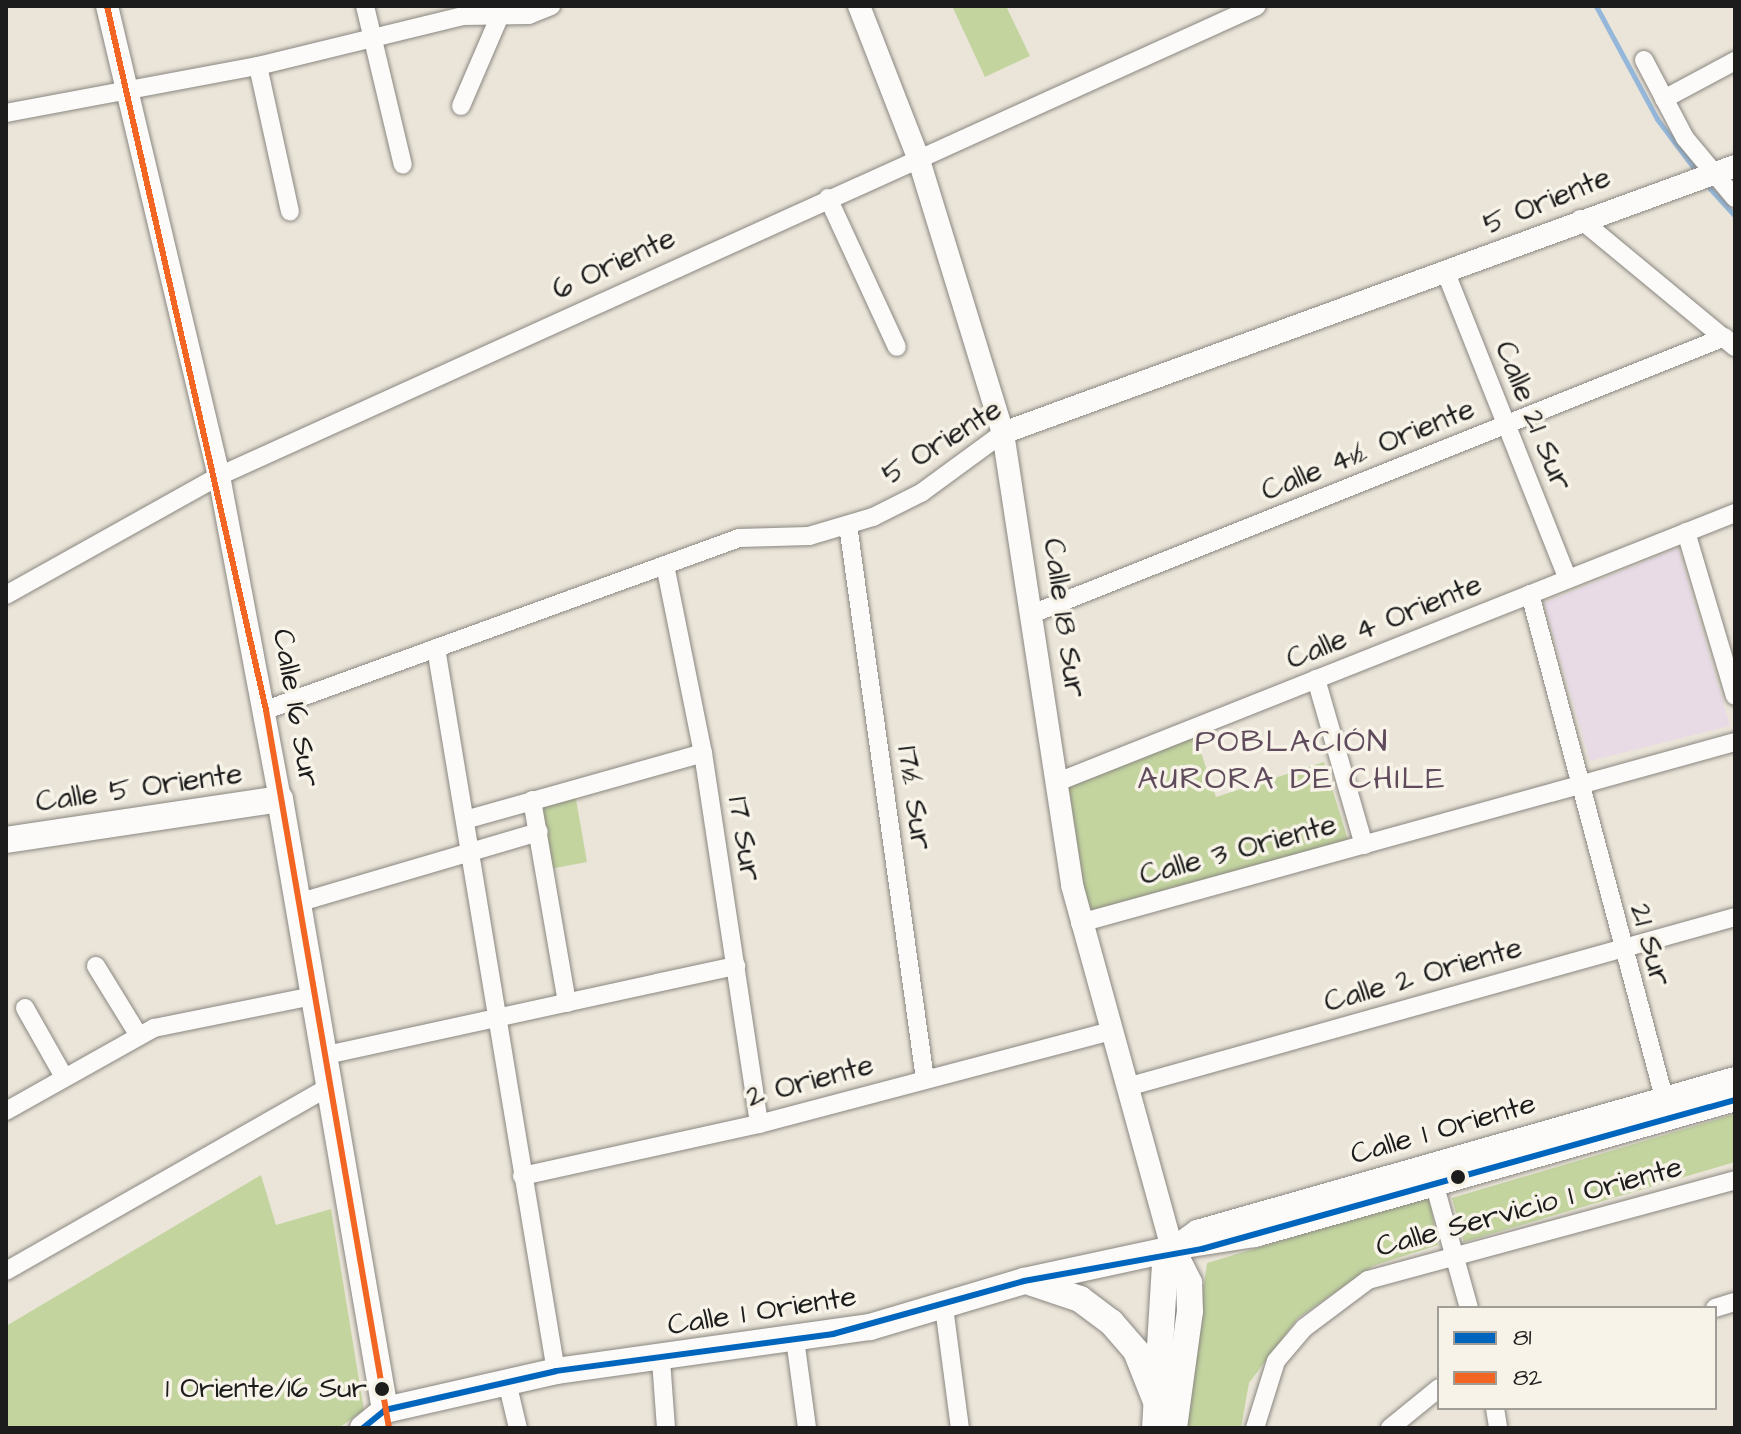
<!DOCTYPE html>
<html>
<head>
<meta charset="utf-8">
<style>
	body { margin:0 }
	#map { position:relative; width:1741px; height:1434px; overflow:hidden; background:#ebe5d9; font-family:"Architects Daughter",sans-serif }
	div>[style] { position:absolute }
	.built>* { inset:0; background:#e8dbe6 }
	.green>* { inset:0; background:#c3d49f }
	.stream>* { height:5px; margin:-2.5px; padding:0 2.5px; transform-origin:2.5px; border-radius:2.5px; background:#94b7da }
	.roads { filter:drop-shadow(0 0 2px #8a8781) drop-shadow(0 0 2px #8a8781) }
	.minor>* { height:18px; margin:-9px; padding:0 9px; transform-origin:9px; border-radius:9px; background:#fcfbf9 }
	.tertiary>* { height:22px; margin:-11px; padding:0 11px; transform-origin:11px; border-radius:11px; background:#fcfbf9 }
	.secondary>* { height:26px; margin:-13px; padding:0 13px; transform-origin:13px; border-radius:13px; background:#fcfbf9 }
	.bus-1>* { height:6px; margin:-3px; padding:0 3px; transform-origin:3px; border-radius:3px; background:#0065bd }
	.bus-2>* { height:6px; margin:-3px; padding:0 3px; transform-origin:3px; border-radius:3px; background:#f26522 }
	.dots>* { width:22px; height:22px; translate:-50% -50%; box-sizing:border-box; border:4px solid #f7f3e8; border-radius:50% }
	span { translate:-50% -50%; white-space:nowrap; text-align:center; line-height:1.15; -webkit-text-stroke:7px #f7f3e8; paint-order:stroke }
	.bus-label { font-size:28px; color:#1c1c1c }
	.right { translate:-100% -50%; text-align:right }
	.street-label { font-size:30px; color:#1c1c1c }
	.neighbourhood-label { font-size:32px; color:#604b5c; letter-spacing:2px }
	.frame { position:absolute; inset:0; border:8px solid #1c1c1c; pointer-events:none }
	.legend { position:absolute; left:1437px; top:1306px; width:280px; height:104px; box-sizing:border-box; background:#f7f3e8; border:2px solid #9f9d96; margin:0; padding:10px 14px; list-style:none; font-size:24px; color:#1c1c1c }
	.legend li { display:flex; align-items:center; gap:16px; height:40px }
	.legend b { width:40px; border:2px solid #9f9d96 }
</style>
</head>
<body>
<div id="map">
	<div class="built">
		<div style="clip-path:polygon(1678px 548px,1730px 726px,1590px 761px,1544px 603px)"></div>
	</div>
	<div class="green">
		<div style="clip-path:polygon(952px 6px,1006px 6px,1030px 56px,985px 77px)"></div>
		<div style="clip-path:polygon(1194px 732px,1216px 797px,1324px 762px,1348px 840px,1088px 913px,1066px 784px)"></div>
		<div style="clip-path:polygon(574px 788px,587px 862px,545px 870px,532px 800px)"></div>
		<div style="clip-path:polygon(1735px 1114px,1735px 1162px,1464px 1242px,1452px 1198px)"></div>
		<div style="clip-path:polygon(261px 1175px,276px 1225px,331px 1209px,364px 1410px,339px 1428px,6px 1428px,6px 1326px)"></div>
		<div style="clip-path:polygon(1429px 1196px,1438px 1245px,1373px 1266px,1298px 1318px,1249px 1383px,1241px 1428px,1184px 1428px,1207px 1263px)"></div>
	</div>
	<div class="stream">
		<div style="left:1596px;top:6px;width:128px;rotate:61.6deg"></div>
		<div style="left:1657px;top:119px;width:66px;rotate:53deg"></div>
		<div style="left:1705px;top:183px;width:45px;rotate:47.7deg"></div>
	</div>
	<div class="roads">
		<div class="minor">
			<div style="left:365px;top:6px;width:163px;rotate:76.6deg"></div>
			<div style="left:1644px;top:60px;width:88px;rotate:62.3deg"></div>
			<div style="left:1685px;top:138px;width:78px;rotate:50.2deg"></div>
			<div style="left:258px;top:66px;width:149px;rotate:77.6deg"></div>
			<div style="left:1664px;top:99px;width:81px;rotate:-28.2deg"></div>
			<div style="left:461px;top:106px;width:101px;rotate:-66.7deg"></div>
			<div style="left:6px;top:113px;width:256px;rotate:-10.6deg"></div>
			<div style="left:258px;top:66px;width:211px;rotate:-13.7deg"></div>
			<div style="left:463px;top:16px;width:66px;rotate:-0.9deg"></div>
			<div style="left:529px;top:15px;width:24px;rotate:-22deg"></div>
			<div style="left:828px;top:198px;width:164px;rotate:65.2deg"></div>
			<div style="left:1580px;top:219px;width:201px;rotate:39.6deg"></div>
			<div style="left:1446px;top:273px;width:329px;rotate:68.3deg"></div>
			<div style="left:848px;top:525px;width:559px;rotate:82.09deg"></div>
			<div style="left:1686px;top:532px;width:171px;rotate:73.4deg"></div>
			<div style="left:665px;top:565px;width:192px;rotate:78.6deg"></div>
			<div style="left:703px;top:753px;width:375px;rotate:81.4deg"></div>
			<div style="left:1530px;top:594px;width:533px;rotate:75.1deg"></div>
			<div style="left:6px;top:595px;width:244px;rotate:-29.2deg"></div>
			<div style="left:219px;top:476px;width:1139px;rotate:-24.36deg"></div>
			<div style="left:1032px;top:614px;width:746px;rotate:-21.79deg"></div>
			<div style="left:436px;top:648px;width:733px;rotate:80.58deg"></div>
			<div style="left:1316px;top:679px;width:173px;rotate:73.9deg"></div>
			<div style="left:266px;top:710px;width:503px;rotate:-19.98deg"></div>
			<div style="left:739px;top:538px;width:70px;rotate:-1.6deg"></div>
			<div style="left:809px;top:536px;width:67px;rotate:-16.5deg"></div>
			<div style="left:873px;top:517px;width:54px;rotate:-26.6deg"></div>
			<div style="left:921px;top:493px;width:102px;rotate:-36.2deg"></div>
			<div style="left:1055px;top:783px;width:732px;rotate:-21.66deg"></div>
			<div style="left:532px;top:800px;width:206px;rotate:80.2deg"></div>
			<div style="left:465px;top:820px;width:247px;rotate:-15.7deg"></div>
			<div style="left:297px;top:903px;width:252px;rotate:-16.4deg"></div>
			<div style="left:1080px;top:923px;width:680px;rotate:-15.45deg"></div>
			<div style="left:96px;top:966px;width:82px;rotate:58.4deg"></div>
			<div style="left:25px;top:1008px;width:79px;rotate:60.5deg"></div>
			<div style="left:322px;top:1056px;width:424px;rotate:-12.3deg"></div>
			<div style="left:1127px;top:1087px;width:631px;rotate:-15.62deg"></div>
			<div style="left:6px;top:1111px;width:170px;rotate:-29.3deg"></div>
			<div style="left:154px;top:1028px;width:162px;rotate:-11.4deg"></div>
			<div style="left:1431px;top:1172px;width:141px;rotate:74.4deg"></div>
			<div style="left:522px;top:1176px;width:243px;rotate:-12.4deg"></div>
			<div style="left:759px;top:1124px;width:363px;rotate:-14.8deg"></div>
			<div style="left:6px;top:1271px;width:369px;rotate:-29.7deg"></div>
			<div style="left:944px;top:1307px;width:122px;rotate:82.5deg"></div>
			<div style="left:1715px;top:1308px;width:21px;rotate:-17deg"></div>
			<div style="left:795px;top:1339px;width:90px;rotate:82.3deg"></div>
			<div style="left:661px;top:1360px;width:68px;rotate:85.8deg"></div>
			<div style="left:507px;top:1382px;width:47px;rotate:76.6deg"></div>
			<div style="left:1495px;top:1408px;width:20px;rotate:81deg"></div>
			<div style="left:1255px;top:1428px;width:70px;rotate:-72.6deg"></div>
			<div style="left:1276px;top:1361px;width:43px;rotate:-49.7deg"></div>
			<div style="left:1304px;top:1328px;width:80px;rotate:-36.9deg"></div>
			<div style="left:1368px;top:1280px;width:380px;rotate:-15.2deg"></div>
			<div style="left:1390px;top:1428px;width:63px;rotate:-39.2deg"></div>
		</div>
		<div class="tertiary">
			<div style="left:107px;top:6px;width:483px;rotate:76.6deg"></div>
			<div style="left:219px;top:476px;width:329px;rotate:79.3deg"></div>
			<div style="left:859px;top:6px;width:162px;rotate:68.7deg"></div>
			<div style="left:918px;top:157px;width:289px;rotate:72.9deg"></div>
			<div style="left:1003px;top:433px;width:457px;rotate:81.3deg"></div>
			<div style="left:1072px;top:885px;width:377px;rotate:74.6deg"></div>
			<div style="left:1003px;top:433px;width:779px;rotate:-20.04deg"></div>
			<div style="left:1172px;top:1249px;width:31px;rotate:-36deg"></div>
			<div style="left:1197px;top:1231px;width:559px;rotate:-15.88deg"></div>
			<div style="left:1172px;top:1249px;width:84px;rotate:-8.9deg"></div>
			<div style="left:1255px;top:1236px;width:499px;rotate:-15.8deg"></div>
		</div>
		<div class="secondary">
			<div style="left:6px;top:840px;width:277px;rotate:-8.5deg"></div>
			<div style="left:280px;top:799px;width:620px;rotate:80.25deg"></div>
			<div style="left:1172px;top:1249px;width:38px;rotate:63deg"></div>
			<div style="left:1189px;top:1283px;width:28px;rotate:88deg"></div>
			<div style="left:1190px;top:1311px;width:118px;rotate:97.8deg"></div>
			<div style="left:1032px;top:1283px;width:51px;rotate:18.4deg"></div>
			<div style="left:1080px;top:1299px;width:39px;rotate:37deg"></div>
			<div style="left:1111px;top:1322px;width:38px;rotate:49deg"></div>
			<div style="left:1136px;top:1351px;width:57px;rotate:68.4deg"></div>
			<div style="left:363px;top:1428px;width:28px;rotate:-39deg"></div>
			<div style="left:385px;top:1410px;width:175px;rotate:-12.8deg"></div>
			<div style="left:556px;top:1371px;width:317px;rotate:-8deg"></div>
			<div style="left:870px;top:1327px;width:161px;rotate:-16.6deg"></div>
			<div style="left:1024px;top:1281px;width:151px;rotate:-12.2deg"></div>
			<div style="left:1155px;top:1428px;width:163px;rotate:-86.5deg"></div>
			<div style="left:1165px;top:1265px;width:17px;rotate:-66deg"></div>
		</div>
	</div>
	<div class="bus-1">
		<div style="left:363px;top:1428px;width:28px;rotate:-39deg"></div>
		<div style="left:385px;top:1410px;width:175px;rotate:-12.8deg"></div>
		<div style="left:556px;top:1371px;width:279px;rotate:-7.6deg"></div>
		<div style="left:833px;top:1334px;width:198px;rotate:-15.5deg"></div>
		<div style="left:1024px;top:1281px;width:181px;rotate:-10.2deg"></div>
		<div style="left:1202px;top:1249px;width:553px;rotate:-15.62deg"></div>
	</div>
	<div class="bus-2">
		<div style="left:107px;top:6px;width:722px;rotate:77.27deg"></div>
		<div style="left:266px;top:710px;width:728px;rotate:80.28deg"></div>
	</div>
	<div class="dots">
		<div style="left:1458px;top:1177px;background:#1c1c1c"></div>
		<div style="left:382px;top:1389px;background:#1c1c1c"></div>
	</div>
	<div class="bus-label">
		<span class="right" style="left:367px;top:1389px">1 Oriente/16 Sur</span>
	</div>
	<div class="street-label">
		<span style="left:1547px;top:201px;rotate:-22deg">5 Oriente</span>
		<span style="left:614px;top:264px;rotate:-25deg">6 Oriente</span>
		<span style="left:1533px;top:416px;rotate:68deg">Calle 21 Sur</span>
		<span style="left:942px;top:442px;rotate:-32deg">5 Oriente</span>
		<span style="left:1368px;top:450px;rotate:-22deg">Calle 4½ Oriente</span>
		<span style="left:1064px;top:618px;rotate:82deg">Calle 18 Sur</span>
		<span style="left:1384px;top:622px;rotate:-22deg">Calle 4 Oriente</span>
		<span style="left:296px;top:708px;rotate:80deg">Calle 16 Sur</span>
		<span style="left:139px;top:788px;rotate:-8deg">Calle 5 Oriente</span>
		<span style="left:914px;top:798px;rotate:82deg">17½ Sur</span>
		<span style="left:744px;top:839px;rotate:81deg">17 Sur</span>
		<span style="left:1238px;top:850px;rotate:-15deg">Calle 3 Oriente</span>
		<span style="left:1650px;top:945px;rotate:75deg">21 Sur</span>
		<span style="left:1423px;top:975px;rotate:-16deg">Calle 2 Oriente</span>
		<span style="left:810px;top:1081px;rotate:-15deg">2 Oriente</span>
		<span style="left:1443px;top:1129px;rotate:-16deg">Calle 1 Oriente</span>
		<span style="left:1529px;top:1207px;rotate:-15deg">Calle Servicio 1 Oriente</span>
		<span style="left:762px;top:1311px;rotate:-9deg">Calle 1 Oriente</span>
	</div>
	<div class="neighbourhood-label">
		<span style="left:1292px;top:761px">POBLACIÓN<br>AURORA DE CHILE</span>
	</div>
	<div class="frame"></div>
	<ul class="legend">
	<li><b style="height:10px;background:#0065bd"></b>81</li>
	<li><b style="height:10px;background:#f26522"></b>82</li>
	</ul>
</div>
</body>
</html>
